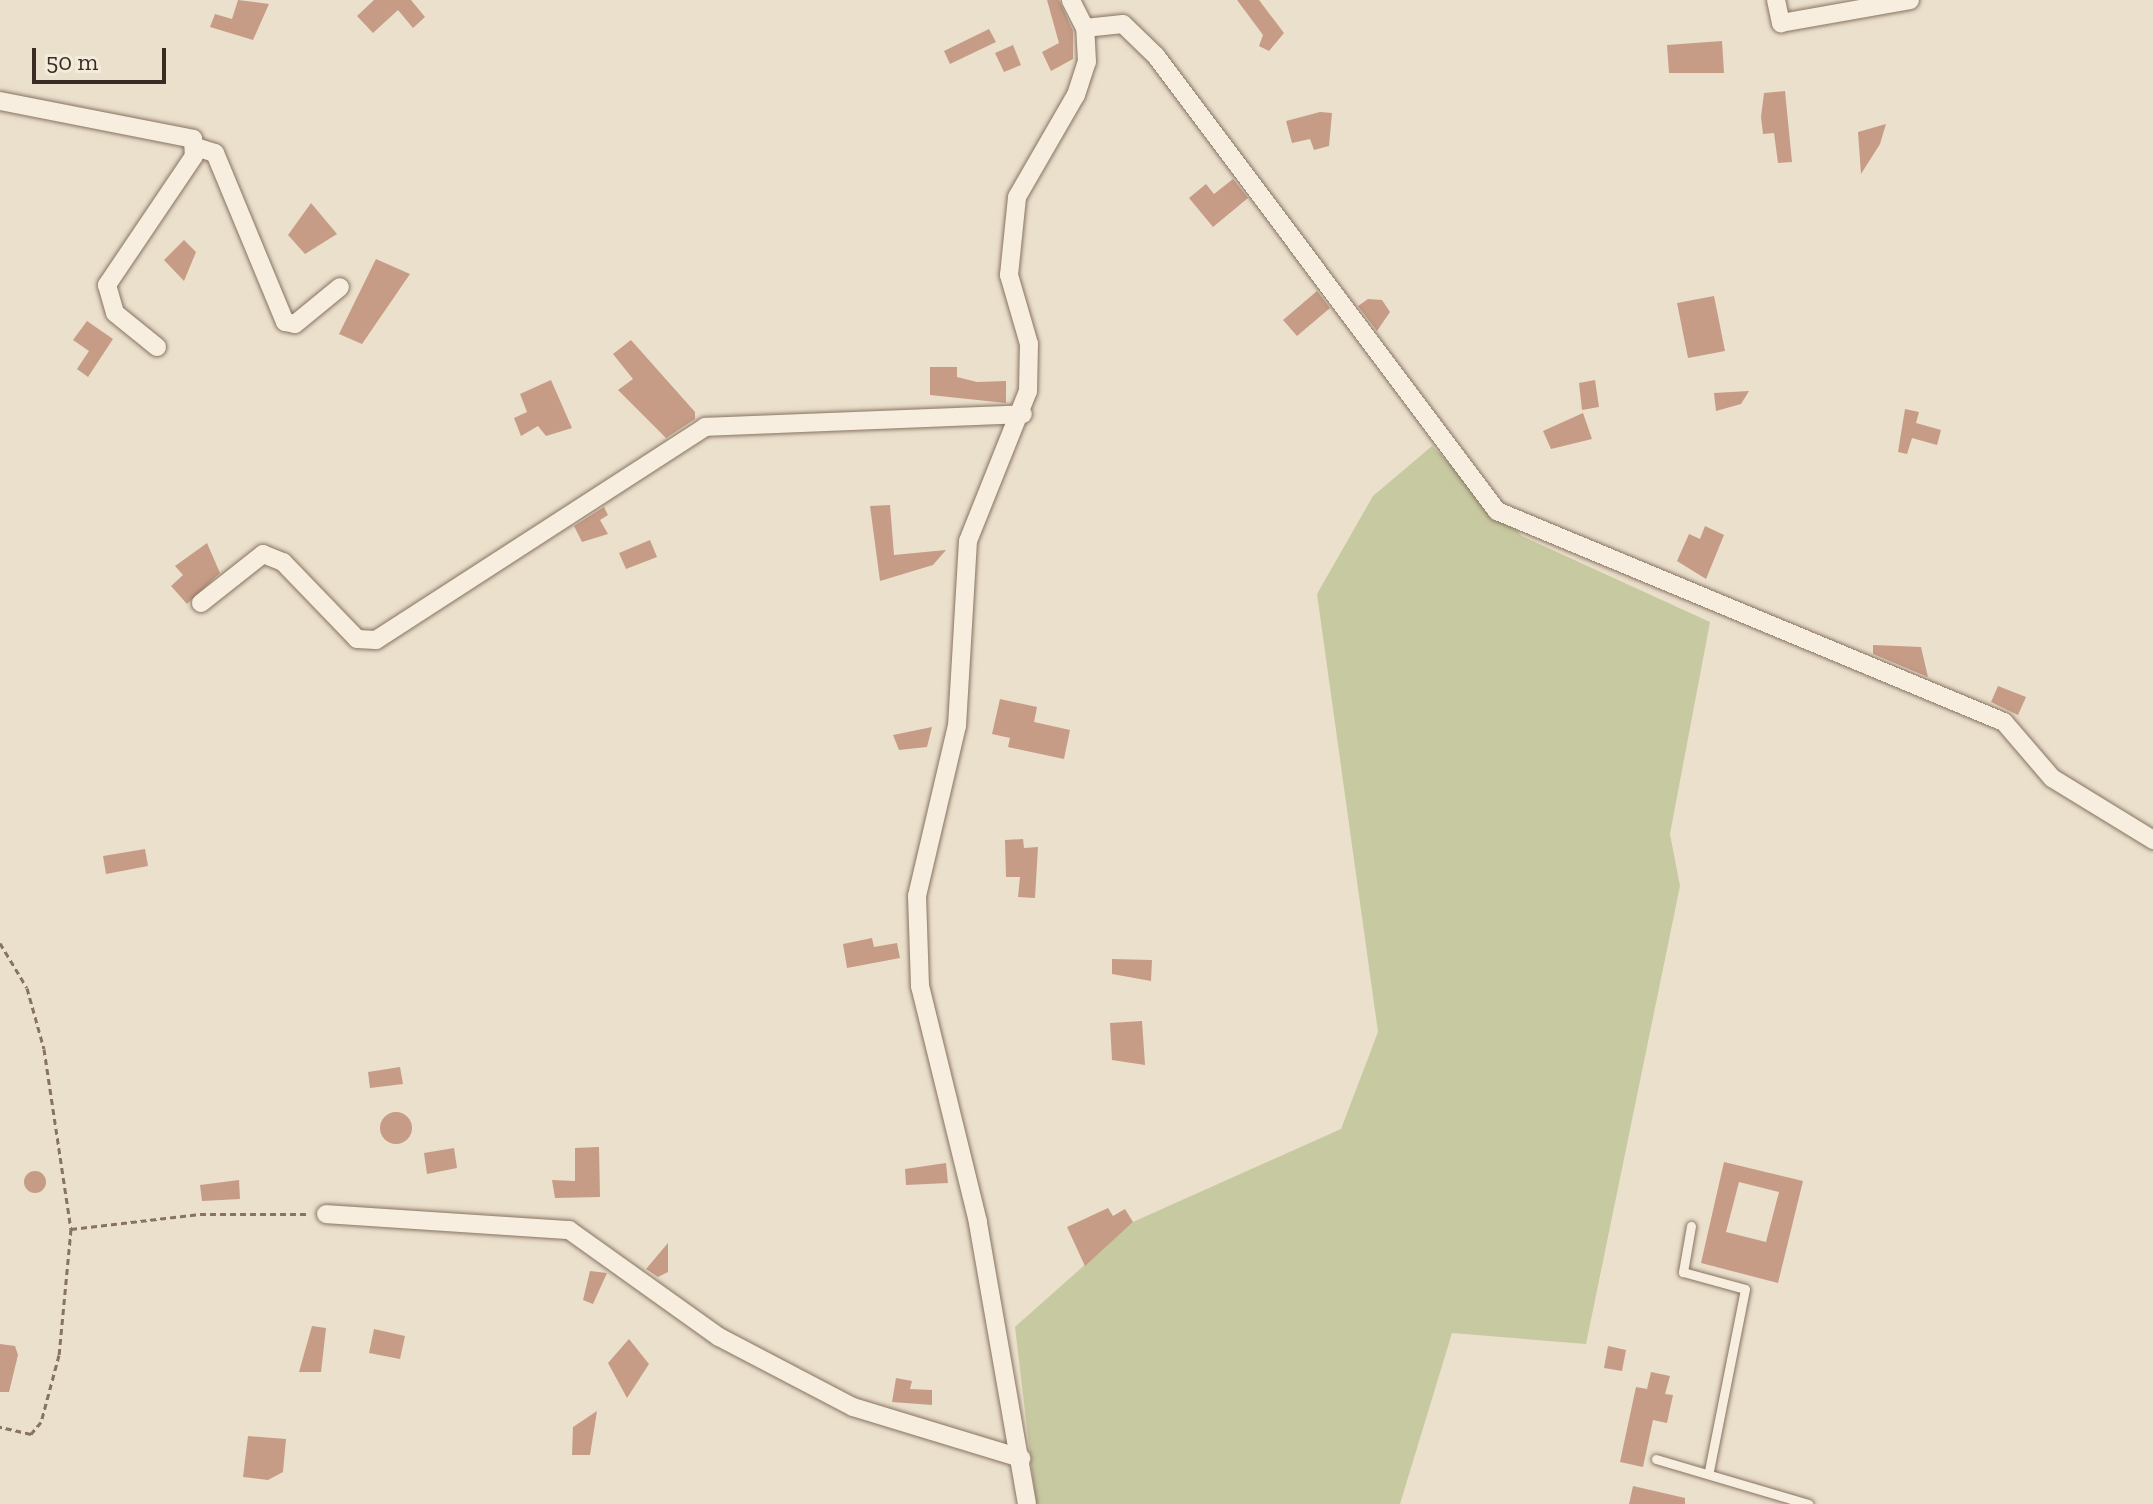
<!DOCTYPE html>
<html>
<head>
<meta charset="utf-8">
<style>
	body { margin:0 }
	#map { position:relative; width:2153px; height:1504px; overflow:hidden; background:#ebe0cc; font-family:"Zilla Slab",serif }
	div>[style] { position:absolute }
	.green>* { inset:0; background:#c7c9a1 }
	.building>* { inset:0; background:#c69c86 }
	.round { border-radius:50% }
	.path>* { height:3px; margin-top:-1.5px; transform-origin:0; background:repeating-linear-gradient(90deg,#877361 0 6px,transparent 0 10px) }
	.roads { filter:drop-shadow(0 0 2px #877361) drop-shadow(0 0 2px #877361) }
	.service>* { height:9px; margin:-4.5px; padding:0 4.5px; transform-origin:4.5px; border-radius:4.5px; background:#f7eedf }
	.minor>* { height:18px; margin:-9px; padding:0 9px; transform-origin:9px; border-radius:9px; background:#f7eedf }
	span { translate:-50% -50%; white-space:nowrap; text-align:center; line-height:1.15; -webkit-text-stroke:8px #f3ebdb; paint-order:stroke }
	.scale { position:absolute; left:32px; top:48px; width:134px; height:36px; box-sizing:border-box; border:4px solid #3a2c23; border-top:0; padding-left:10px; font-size:24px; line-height:28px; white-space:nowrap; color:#3a2c23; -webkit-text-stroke:6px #f3ebdb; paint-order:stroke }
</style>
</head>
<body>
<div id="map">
	<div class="green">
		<div style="clip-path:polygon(1432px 446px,1522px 536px,1710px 622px,1670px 834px,1680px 886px,1586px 1344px,1452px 1333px,1400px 1504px,1036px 1504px,1015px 1327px,1133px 1222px,1341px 1129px,1378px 1032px,1317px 594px,1373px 496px)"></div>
	</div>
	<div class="building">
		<div style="clip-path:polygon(238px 0,269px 4px,253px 40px,210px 27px,215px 14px,232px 19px)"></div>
		<div style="clip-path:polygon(374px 0,411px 0,425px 17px,413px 28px,398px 10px,373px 33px,357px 16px)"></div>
		<div style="clip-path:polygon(1047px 0,1059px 0,1073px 31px,1073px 59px,1051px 71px,1042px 52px,1059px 43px)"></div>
		<div style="clip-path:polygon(1237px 0,1259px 0,1284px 33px,1269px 51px,1259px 46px,1263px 35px)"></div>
		<div style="clip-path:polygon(989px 29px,996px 42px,950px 64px,944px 51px)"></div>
		<div style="clip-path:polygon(1722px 41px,1724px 73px,1669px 73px,1667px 45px)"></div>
		<div style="clip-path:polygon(1013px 45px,1021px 65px,1004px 72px,995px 53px)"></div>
		<div style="clip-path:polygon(1785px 91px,1792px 162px,1778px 163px,1774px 133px,1763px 134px,1761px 117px,1764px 93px)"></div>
		<div style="clip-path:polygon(1320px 112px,1332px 113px,1329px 146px,1314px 150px,1310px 139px,1292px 143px,1286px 121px)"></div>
		<div style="clip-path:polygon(1886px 124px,1880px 144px,1861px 174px,1858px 132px)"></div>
		<div style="clip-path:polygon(1233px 179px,1248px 198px,1213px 227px,1189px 198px,1206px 184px,1214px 194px)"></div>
		<div style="clip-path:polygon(311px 203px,337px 234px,305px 254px,288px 235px)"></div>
		<div style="clip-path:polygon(184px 240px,196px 252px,184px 281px,164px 260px)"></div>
		<div style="clip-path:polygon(376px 259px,410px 274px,362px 344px,339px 334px)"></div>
		<div style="clip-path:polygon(1317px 291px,1330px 308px,1297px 336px,1283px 320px)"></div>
		<div style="clip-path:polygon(1714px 296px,1725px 351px,1688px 358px,1677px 303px)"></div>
		<div style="clip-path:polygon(1368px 299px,1382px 300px,1390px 312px,1377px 331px,1358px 306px)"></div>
		<div style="clip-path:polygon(87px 321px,113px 339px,88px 377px,77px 369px,89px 351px,73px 340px)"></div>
		<div style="clip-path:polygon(631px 340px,695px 412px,695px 419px,666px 438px,618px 390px,633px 379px,613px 354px)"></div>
		<div style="clip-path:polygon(930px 367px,957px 367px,957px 377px,977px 382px,1006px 381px,1006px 403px,930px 395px)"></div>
		<div style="clip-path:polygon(551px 380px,572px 428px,546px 436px,538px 426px,521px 436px,514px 418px,527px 412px,520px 394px)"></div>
		<div style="clip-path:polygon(1595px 380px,1599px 407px,1582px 410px,1579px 383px)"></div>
		<div style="clip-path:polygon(1749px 391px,1741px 404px,1716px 411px,1714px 393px)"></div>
		<div style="clip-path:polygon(1905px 409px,1919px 412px,1916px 423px,1941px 430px,1937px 445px,1912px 438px,1907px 454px,1898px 452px)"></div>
		<div style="clip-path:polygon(1583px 413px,1592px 439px,1551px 449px,1543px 431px)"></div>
		<div style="clip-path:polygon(890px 505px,894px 555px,946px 550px,933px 565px,880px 581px,870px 506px)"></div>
		<div style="clip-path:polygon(604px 507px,608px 515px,600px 520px,608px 534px,582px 542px,574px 526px)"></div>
		<div style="clip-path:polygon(1705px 526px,1724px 535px,1706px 579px,1677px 561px,1689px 534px,1700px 539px)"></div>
		<div style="clip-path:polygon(650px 540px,657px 557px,626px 569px,619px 553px)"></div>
		<div style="clip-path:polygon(207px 543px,220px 573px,187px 604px,171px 586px,183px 575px,175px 566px)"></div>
		<div style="clip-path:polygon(1873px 645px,1921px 647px,1928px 677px,1873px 654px)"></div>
		<div style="clip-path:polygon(1998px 686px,2026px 697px,2018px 715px,1991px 702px)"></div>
		<div style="clip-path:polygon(1000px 699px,1037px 707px,1034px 722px,1070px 730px,1064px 759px,1008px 747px,1010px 738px,992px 734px)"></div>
		<div style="clip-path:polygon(932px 727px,927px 747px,899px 750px,893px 735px)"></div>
		<div style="clip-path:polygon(1023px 839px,1024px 848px,1038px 847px,1035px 898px,1018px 897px,1020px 877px,1006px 877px,1005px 840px)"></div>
		<div style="clip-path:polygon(145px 849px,148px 866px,106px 874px,103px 856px)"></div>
		<div style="clip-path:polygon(872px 938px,874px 947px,897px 943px,900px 958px,847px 968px,843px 944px)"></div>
		<div style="clip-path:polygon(1112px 959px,1152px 960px,1151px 981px,1112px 974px)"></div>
		<div style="clip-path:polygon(1142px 1021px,1145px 1065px,1112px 1060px,1110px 1023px)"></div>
		<div style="clip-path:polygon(400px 1067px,403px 1084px,370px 1088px,368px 1072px)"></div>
		<div class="round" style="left:380px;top:1112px;width:32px;height:32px"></div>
		<div style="clip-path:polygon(599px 1147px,600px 1197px,555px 1198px,552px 1180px,575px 1181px,575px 1148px)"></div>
		<div style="clip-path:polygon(454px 1148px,457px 1168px,427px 1174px,424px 1153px)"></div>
		<div style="clip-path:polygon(evenodd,1724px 1162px,1803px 1181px,1778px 1283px,1701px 1263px,1724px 1162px,1739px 1182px,1779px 1192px,1766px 1242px,1726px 1232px,1739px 1182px)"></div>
		<div style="clip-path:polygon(946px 1163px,948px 1183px,906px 1185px,905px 1169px)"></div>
		<div class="round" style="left:24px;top:1171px;width:22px;height:22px"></div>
		<div style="clip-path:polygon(239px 1180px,240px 1199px,202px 1201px,200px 1185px)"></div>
		<div style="clip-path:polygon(1108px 1208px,1113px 1216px,1125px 1209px,1133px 1222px,1085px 1266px,1067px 1227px)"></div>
		<div style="clip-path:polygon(668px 1243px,668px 1272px,658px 1277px,646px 1269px)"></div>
		<div style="clip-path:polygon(590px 1271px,607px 1273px,593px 1304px,583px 1300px)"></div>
		<div style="clip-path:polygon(312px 1326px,326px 1328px,321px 1372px,299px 1372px)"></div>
		<div style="clip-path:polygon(374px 1329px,405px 1336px,400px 1359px,369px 1353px)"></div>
		<div style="clip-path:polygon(629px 1339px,649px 1364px,627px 1398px,608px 1363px)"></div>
		<div style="clip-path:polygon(0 1344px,15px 1346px,18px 1355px,9px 1392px,0 1392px)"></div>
		<div style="clip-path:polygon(1608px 1346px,1626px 1350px,1622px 1371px,1604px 1368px)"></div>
		<div style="clip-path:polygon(1651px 1372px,1670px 1376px,1665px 1394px,1673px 1395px,1667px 1423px,1653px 1420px,1643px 1467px,1620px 1462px,1636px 1387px,1647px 1389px)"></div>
		<div style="clip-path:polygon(896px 1378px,912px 1381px,910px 1389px,932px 1390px,932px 1405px,892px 1402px)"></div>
		<div style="clip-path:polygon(597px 1411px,590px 1455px,572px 1455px,573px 1427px)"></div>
		<div style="clip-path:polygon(248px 1436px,286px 1439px,283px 1472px,268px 1480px,243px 1477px)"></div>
		<div style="clip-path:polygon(1633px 1486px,1685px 1498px,1685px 1504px,1629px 1504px)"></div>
	</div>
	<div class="path">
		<div style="left:0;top:943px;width:52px;rotate:59deg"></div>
		<div style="left:27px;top:988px;width:63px;rotate:74.4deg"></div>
		<div style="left:44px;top:1049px;width:182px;rotate:81.5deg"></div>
		<div style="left:71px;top:1229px;width:127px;rotate:95.4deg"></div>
		<div style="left:59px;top:1355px;width:69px;rotate:105deg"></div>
		<div style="left:41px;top:1422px;width:16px;rotate:130deg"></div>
		<div style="left:31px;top:1434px;width:32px;rotate:-167deg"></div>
		<div style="left:71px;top:1229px;width:130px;rotate:-6.6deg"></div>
		<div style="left:200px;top:1214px;width:110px"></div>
	</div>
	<div class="roads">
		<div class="service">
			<div style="left:1691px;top:1226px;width:47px;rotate:99.9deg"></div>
			<div style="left:1683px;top:1272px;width:64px;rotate:15.3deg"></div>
			<div style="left:1745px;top:1289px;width:185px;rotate:101.2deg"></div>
			<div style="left:1656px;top:1459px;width:159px;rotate:16.5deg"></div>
		</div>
		<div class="minor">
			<div style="left:1776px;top:0;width:24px;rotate:78deg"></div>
			<div style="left:1781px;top:23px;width:131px;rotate:-10.1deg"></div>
			<div style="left:1085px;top:28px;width:38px;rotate:-6deg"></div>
			<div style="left:1123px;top:24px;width:46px;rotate:44.1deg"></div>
			<div style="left:1156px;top:56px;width:569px;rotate:53.15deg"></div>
			<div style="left:1497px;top:511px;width:549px;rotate:22.6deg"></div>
			<div style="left:2004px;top:722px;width:74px;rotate:49.4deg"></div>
			<div style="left:2052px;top:778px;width:119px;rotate:31.5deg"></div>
			<div style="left:0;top:101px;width:197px;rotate:11.1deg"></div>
			<div style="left:193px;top:139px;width:17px;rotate:87deg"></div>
			<div style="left:194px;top:156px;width:156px;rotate:124deg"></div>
			<div style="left:107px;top:285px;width:29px;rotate:74deg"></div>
			<div style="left:115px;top:313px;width:54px;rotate:39deg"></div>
			<div style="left:196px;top:147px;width:20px;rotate:18deg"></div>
			<div style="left:215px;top:153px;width:183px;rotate:67.5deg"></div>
			<div style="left:285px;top:322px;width:10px;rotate:11deg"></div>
			<div style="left:295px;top:324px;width:58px;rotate:-39.4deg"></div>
			<div style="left:201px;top:603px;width:79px;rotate:-38.3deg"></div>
			<div style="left:263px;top:554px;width:22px;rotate:22deg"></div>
			<div style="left:283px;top:562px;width:107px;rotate:46.1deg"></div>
			<div style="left:357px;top:639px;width:19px;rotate:3deg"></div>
			<div style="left:376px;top:640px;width:392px;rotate:-32.9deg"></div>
			<div style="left:705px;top:427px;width:318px;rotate:-2.3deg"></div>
			<div style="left:326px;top:1214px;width:244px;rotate:3.8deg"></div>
			<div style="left:569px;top:1230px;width:184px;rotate:35.5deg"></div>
			<div style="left:719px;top:1337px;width:151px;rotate:27.6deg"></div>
			<div style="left:853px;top:1407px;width:176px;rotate:16.9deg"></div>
			<div style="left:1027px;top:1504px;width:286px;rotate:-99.9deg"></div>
			<div style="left:978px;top:1222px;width:243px;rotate:-103.8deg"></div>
			<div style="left:920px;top:986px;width:90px;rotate:-91.9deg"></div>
			<div style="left:917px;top:896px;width:175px;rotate:-76.8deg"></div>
			<div style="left:957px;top:726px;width:185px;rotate:-86.6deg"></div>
			<div style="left:968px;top:541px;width:162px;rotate:-68.2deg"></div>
			<div style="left:1028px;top:391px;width:47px;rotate:-88.8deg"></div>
			<div style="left:1029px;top:344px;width:72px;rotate:-106.2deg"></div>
			<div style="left:1009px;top:275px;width:78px;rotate:-84.1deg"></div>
			<div style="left:1017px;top:197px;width:118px;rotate:-60deg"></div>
			<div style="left:1076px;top:95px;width:35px;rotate:-72deg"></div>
			<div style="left:1087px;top:62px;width:34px;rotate:-93deg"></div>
			<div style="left:1085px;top:28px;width:31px;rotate:-117deg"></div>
		</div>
	</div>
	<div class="scale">50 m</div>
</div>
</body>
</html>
